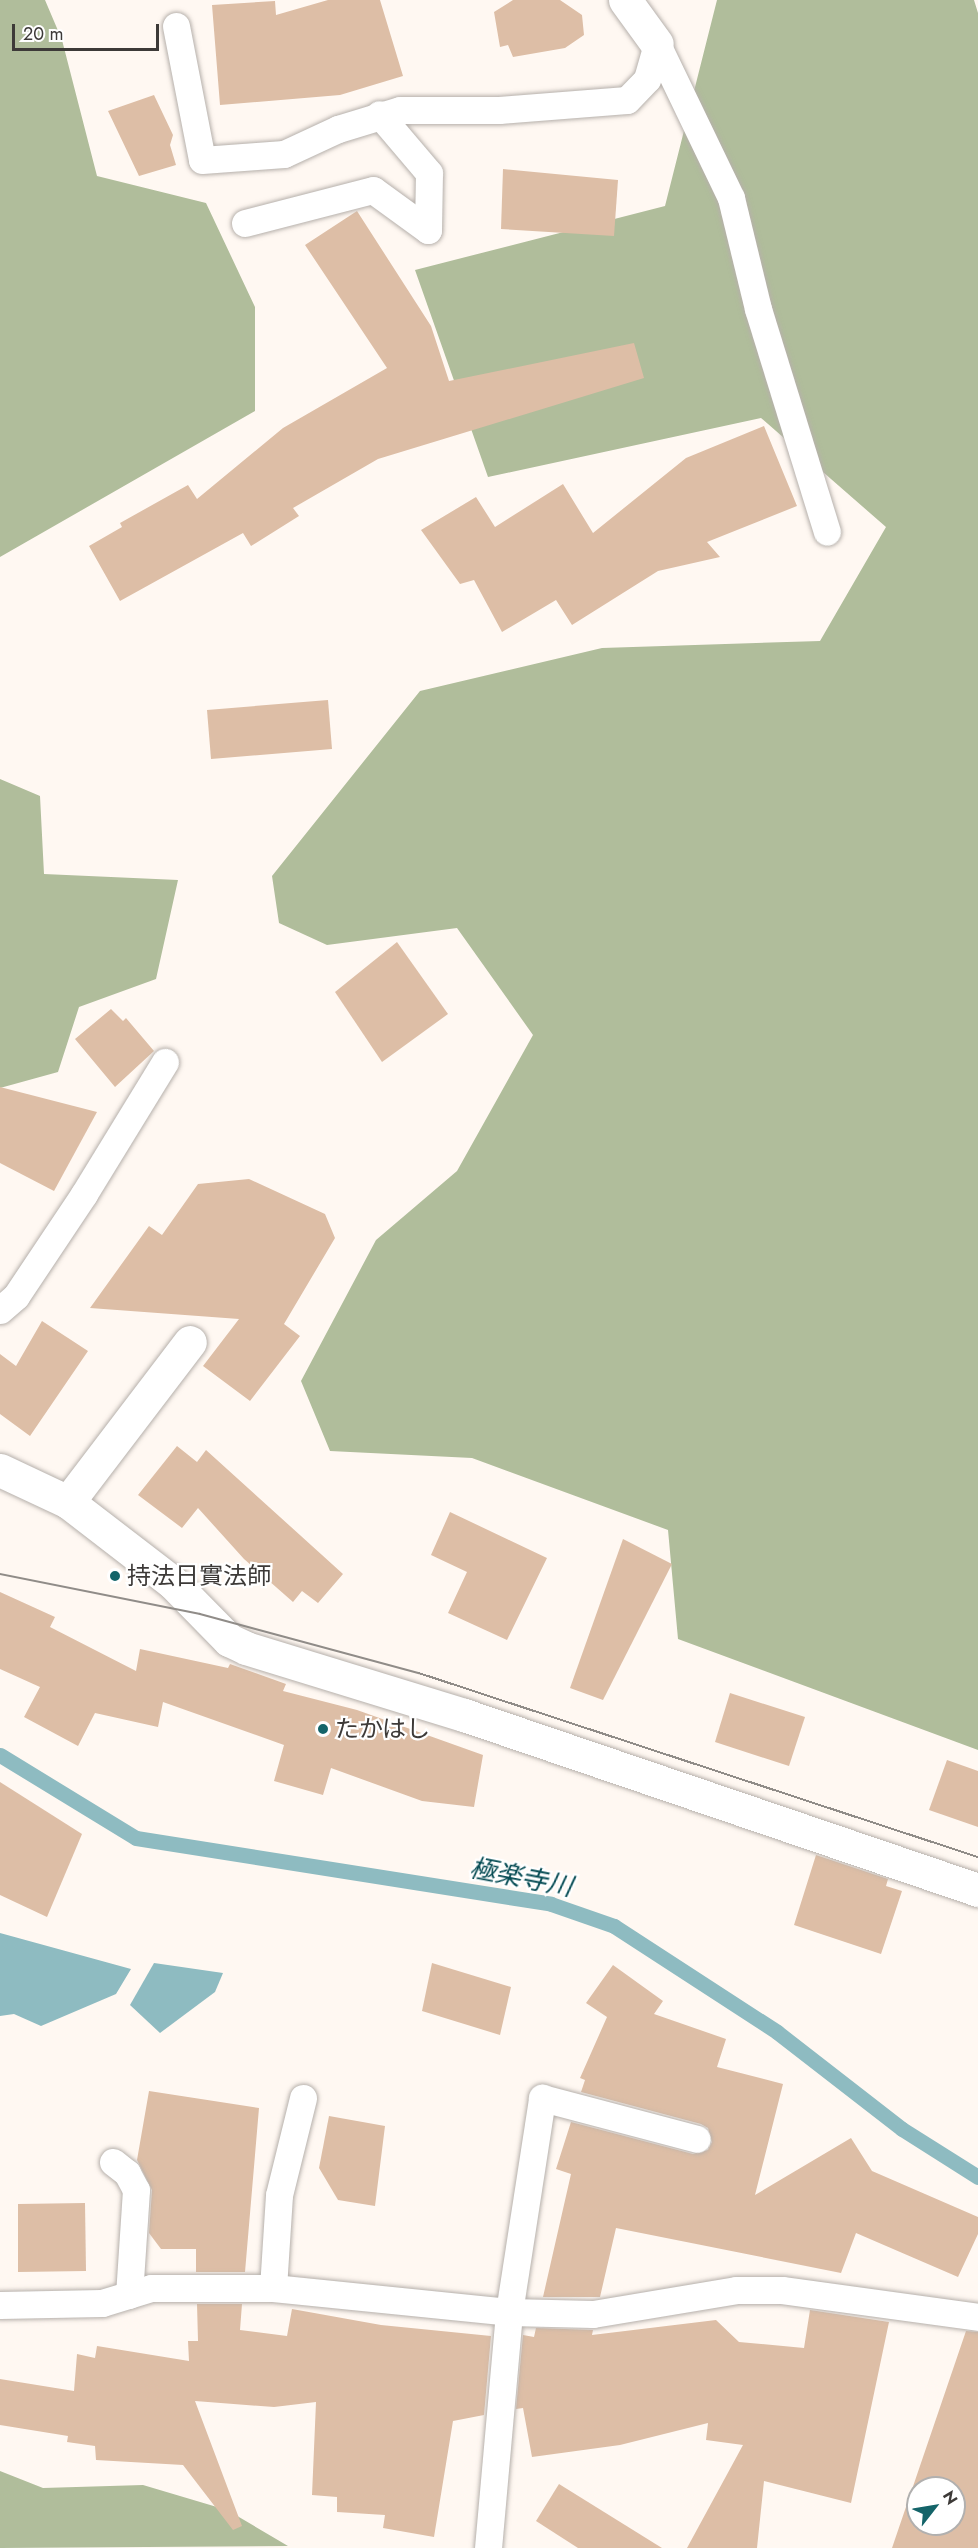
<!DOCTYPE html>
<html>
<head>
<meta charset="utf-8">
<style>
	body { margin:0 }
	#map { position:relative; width:978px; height:2548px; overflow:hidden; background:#fff8f2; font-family:Jost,"Noto Sans JP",sans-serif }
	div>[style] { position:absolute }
	.forest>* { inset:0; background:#b0bd9b }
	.water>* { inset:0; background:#8ebbc1 }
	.stream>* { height:15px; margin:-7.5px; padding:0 7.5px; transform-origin:7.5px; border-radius:7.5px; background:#8ebbc1 }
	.building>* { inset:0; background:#ddbea6 }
	.roads { filter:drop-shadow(0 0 2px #b6b0ab) drop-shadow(0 0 2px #b6b0ab) }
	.service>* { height:27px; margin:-13.5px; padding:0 13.5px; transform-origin:13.5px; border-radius:13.5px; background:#fff }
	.minor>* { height:33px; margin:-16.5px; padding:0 16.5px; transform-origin:16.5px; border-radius:16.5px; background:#fff }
	.tram>* { height:1.5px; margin:-0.75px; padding:0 0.75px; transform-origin:0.75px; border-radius:0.75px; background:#908c88 }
	.dots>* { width:16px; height:16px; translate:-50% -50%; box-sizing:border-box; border:3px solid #fff; border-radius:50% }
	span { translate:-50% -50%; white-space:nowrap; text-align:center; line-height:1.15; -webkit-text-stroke:4.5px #fff; paint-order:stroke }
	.poi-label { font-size:24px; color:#3d3a38 }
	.left { translate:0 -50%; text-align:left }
	.water-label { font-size:26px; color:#054b53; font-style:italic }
	.north { position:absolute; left:906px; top:2476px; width:60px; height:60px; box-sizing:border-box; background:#fff; border:2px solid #b1b0af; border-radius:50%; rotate:59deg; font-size:16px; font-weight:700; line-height:24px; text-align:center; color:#3d3a38 }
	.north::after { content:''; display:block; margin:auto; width:21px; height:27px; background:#146469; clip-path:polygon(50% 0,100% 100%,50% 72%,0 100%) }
	.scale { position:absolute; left:12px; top:24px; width:147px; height:27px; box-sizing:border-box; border:3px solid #3d3a38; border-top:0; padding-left:8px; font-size:18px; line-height:21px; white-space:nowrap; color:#3d3a38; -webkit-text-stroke:4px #fff; paint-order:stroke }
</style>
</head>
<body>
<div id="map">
	<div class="forest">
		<div style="clip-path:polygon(0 0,45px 0,62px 40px,97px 176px,206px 203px,255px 307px,255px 411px,0 557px)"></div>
		<div style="clip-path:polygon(717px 0,974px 0,978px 13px,978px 1750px,678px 1639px,668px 1530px,472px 1458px,330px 1451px,301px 1381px,376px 1240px,457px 1171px,533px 1035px,457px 928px,327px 945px,279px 923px,272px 876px,420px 691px,602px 648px,820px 641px,886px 527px,761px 418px,488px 477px,415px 270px,665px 206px)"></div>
		<div style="clip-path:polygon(0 779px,40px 796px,44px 874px,178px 880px,156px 979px,79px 1007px,58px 1072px,0 1088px)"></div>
		<div style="clip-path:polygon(0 2471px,43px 2488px,143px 2485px,227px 2510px,288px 2546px,0 2548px)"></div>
	</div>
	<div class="water">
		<div style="clip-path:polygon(0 1933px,131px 1969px,116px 1994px,41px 2026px,14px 2014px,0 2016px)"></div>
		<div style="clip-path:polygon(154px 1963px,223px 1973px,215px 1992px,160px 2033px,130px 2005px)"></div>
	</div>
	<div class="stream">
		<div style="left:0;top:1755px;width:159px;rotate:31.4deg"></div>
		<div style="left:136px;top:1838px;width:420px;rotate:9deg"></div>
		<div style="left:551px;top:1904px;width:67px;rotate:19.2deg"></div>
		<div style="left:614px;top:1926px;width:194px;rotate:33deg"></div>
		<div style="left:777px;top:2032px;width:158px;rotate:37.8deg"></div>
		<div style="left:902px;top:2129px;width:90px;rotate:32.3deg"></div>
	</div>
	<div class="building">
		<div style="clip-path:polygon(328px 0,380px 0,403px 76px,340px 95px,220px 105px,212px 5px,275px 1px,276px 15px)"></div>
		<div style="clip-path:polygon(513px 0,560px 0,582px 15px,584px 35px,565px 48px,513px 57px,508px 45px,500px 47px,494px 12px)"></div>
		<div style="clip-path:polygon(154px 95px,173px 135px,170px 145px,176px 165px,139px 176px,108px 111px)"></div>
		<div style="clip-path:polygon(503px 169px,618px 180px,614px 236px,501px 229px)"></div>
		<div style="clip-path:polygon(357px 211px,431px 326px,449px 381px,634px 343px,644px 378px,378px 459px,293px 508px,299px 516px,251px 546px,243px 533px,120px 601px,89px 546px,122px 527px,120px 523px,188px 485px,197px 499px,283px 428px,387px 368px,305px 245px)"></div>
		<div style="clip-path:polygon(764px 426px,797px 506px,707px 542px,720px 557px,658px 571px,572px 625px,556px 600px,502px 632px,474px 580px,460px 584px,421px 530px,476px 497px,495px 527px,563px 484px,593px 533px,686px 458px)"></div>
		<div style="clip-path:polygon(328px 700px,332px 749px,211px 759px,207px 710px)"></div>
		<div style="clip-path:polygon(397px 942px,448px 1014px,382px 1062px,335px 992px)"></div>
		<div style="clip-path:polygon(111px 1009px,123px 1021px,126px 1018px,154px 1051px,115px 1087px,75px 1039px)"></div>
		<div style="clip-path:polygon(0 1087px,97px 1112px,54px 1191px,0 1163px)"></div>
		<div style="clip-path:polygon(249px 1179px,325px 1214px,335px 1238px,284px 1324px,300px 1336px,250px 1401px,203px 1366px,239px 1319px,90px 1308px,149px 1226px,162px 1235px,198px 1184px)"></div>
		<div style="clip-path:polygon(42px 1321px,88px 1351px,30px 1436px,0 1414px,0 1354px,16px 1366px)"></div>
		<div style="clip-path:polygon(177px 1446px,197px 1462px,206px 1450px,343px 1574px,318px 1603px,302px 1591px,293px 1602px,244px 1559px,198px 1508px,182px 1528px,138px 1495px)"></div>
		<div style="clip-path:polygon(450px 1512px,547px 1558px,507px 1640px,448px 1613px,467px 1572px,431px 1555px)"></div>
		<div style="clip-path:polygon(623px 1539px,672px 1564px,603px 1700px,570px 1688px)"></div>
		<div style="clip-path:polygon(0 1592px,55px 1617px,50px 1627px,136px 1671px,140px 1649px,228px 1668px,230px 1664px,286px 1684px,283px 1691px,357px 1710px,483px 1755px,474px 1807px,422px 1801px,331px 1768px,323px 1795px,274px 1781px,284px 1745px,163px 1702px,158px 1727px,95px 1713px,78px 1746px,24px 1717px,40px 1687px,0 1669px)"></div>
		<div style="clip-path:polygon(730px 1693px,805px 1717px,789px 1766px,715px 1742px)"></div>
		<div style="clip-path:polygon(947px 1760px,978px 1771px,978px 1827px,929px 1810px)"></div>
		<div style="clip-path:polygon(0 1782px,82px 1834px,47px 1917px,0 1895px)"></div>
		<div style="clip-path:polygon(816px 1855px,888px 1879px,886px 1886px,902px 1891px,881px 1954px,794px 1925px)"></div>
		<div style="clip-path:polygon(432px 1963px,511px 1987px,500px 2035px,422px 2011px)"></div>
		<div style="clip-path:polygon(613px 1965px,663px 2001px,654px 2014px,726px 2039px,717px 2067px,783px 2084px,755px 2195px,851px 2138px,872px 2171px,978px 2217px,978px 2234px,958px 2277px,856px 2233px,841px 2273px,616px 2228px,600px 2297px,543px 2297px,571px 2174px,556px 2169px,571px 2122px,693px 2154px,708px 2150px,712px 2142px,708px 2128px,701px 2124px,581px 2092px,585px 2080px,580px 2078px,607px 2017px,586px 2003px)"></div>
		<div style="clip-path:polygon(149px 2091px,259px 2108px,245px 2272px,196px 2272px,196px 2249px,161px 2249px,149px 2233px,152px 2190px,137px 2160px)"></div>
		<div style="clip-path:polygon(329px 2116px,385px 2126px,375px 2206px,338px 2200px,319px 2168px)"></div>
		<div style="clip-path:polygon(85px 2203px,86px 2271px,18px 2272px,18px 2204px)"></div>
		<div style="clip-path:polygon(197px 2304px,242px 2304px,240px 2330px,287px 2336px,292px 2309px,381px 2325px,491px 2336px,484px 2415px,453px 2421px,434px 2537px,383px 2528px,385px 2515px,337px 2512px,337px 2497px,312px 2495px,316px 2402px,274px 2407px,195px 2401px,242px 2526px,233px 2530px,183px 2465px,96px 2460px,95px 2446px,67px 2442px,68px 2436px,0 2425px,0 2379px,74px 2391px,77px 2354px,95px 2358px,97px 2346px,189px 2361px,188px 2341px,198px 2341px)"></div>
		<div style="clip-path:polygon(810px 2310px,889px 2322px,851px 2503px,764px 2481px,757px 2548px,687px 2548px,743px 2445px,706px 2440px,708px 2423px,620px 2445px,532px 2457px,523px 2408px,516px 2409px,523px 2335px,534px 2337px,536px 2328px,593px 2330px,592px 2335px,716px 2320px,739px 2342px,804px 2348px)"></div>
		<div style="clip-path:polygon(evenodd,966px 2331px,978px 2332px,978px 2548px,892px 2548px,966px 2331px,918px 2488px,954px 2488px,954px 2524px,918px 2524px,918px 2488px)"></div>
		<div style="clip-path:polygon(559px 2484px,662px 2548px,578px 2548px,536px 2521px)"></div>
	</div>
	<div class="roads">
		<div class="service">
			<div style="left:176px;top:26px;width:136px;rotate:79deg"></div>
			<div style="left:202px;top:160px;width:82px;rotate:-4.2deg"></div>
			<div style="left:284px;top:154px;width:60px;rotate:-24.8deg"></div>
			<div style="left:338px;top:129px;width:65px;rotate:-17deg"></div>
			<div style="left:400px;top:110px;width:99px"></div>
			<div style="left:499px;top:110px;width:128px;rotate:-4.5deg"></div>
			<div style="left:627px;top:100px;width:29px;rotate:-46deg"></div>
			<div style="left:647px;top:79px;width:36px;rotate:-74deg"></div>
			<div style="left:657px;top:44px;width:171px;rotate:64.3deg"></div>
			<div style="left:731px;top:198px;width:114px;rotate:76.3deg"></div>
			<div style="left:758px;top:309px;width:233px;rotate:72.8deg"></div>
			<div style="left:245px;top:223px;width:132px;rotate:-14.5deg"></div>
			<div style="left:373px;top:190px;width:68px;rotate:36deg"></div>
			<div style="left:428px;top:230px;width:57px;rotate:-89deg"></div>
			<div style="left:429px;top:173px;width:77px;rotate:-130.3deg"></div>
			<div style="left:0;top:1310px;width:21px;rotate:-41deg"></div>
			<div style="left:16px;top:1296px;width:123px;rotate:-56.3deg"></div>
			<div style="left:84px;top:1194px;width:155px;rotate:-58.5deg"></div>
			<div style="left:113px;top:2162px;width:18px;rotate:38deg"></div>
			<div style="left:127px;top:2173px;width:19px;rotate:62deg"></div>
			<div style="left:136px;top:2190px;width:105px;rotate:93.8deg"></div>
			<div style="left:273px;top:2288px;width:93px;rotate:-86.3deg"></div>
			<div style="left:279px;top:2195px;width:100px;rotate:-76.1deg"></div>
			<div style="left:0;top:2305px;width:102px;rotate:-1.1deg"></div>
			<div style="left:102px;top:2303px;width:51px;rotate:-17deg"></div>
			<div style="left:151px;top:2288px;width:122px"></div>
			<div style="left:273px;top:2288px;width:237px;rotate:5.8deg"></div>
			<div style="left:509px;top:2312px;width:84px;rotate:1.4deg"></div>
			<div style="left:593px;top:2314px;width:145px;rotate:-9.5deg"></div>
			<div style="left:736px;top:2290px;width:46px"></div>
			<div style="left:782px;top:2290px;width:198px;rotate:7.8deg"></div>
			<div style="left:488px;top:2548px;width:237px;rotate:-84.9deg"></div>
			<div style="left:509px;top:2312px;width:217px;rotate:-81.2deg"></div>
			<div style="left:542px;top:2098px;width:160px;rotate:14.8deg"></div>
		</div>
		<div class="minor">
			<div style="left:625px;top:0;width:54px;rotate:54deg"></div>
			<div style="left:0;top:1470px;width:75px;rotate:25.2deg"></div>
			<div style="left:68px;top:1502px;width:133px;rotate:37.6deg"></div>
			<div style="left:173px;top:1583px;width:80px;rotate:45.5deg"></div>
			<div style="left:229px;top:1640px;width:19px;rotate:25deg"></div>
			<div style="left:246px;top:1648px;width:228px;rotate:17.1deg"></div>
			<div style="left:464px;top:1715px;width:543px;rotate:18.8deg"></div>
			<div style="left:68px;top:1502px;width:201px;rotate:-52.7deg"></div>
		</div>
	</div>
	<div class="tram">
		<div style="left:0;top:1574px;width:204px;rotate:11.3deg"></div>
		<div style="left:200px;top:1614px;width:227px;rotate:15.1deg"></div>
		<div style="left:419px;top:1673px;width:589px;rotate:18.22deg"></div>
	</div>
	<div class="dots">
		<div style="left:115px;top:1576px;background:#146469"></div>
		<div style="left:323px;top:1729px;background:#146469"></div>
	</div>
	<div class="poi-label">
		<span class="left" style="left:127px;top:1576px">持法日實法師</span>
		<span class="left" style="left:335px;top:1729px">たかはし</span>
	</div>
	<div class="water-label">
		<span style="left:521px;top:1878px;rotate:11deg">極楽寺川</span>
	</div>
	<div class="north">N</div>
	<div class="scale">20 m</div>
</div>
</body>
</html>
